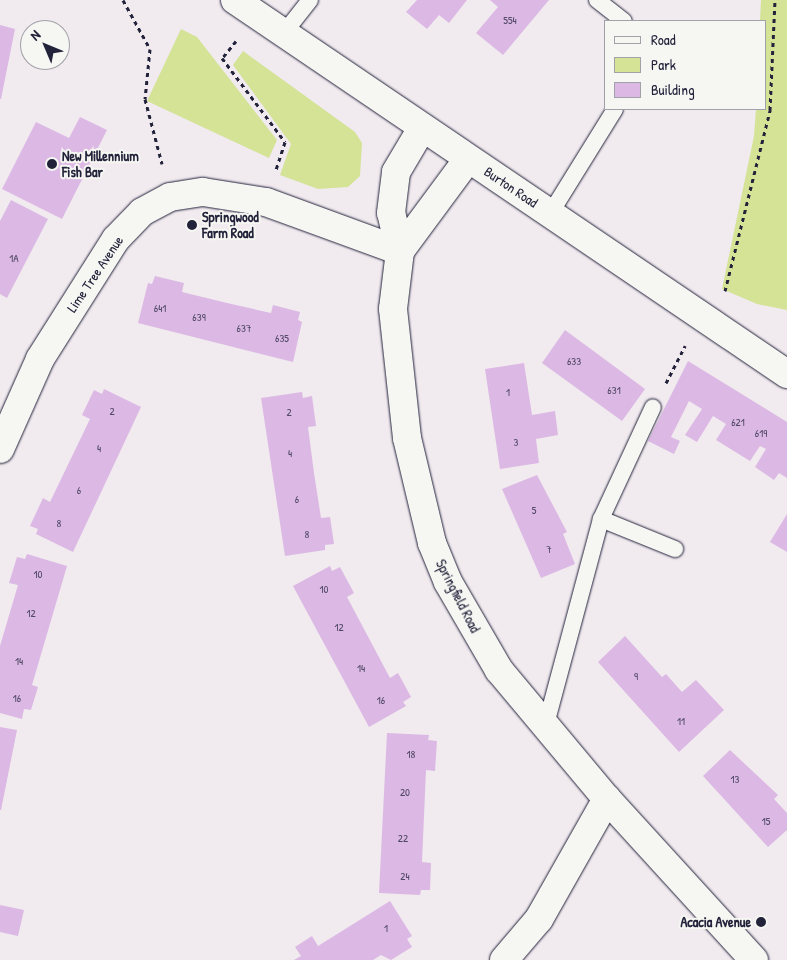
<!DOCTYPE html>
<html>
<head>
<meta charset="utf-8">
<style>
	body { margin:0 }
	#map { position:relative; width:787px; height:960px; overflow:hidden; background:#f1eaef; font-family:"Patrick Hand",sans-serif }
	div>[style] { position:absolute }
	.green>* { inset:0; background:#d4e396 }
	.building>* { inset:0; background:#dcb9e4 }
	.path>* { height:3px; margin-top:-1.5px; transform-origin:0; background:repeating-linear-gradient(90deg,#22223b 0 4px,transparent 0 8px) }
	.roads { filter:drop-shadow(0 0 1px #22223b) drop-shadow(0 0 1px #22223b) }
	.lane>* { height:16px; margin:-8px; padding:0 8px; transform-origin:8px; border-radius:8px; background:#f6f6f2 }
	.street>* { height:28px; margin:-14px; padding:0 14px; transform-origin:14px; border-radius:14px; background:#f6f6f2 }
	.secondary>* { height:28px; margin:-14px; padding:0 14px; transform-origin:14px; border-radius:14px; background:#f6f6f2 }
	.highway>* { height:28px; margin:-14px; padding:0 14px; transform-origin:14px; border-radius:14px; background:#f6f6f2 }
	.dots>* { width:14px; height:14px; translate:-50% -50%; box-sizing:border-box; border:2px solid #f6f6f2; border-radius:50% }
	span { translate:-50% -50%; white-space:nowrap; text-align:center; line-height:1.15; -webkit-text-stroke:4px #f6f6f2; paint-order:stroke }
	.number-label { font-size:11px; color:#504865 }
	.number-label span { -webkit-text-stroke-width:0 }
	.poi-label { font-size:14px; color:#22223b; font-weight:700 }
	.left { translate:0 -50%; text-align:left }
	.right { translate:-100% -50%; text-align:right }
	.street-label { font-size:14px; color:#22223b }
	.legend { position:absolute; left:604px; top:20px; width:162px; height:90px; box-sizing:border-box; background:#f6f6f2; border:1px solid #a1a1a9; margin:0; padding:6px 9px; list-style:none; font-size:15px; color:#22223b }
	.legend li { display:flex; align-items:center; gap:10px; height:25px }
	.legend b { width:25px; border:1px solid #a1a1a9 }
	.north { position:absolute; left:20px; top:20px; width:50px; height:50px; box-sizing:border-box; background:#f6f6f2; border:1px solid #a1a1a9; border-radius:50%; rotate:315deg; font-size:14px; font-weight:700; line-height:20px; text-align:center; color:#22223b }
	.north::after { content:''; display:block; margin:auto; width:18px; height:22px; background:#22223b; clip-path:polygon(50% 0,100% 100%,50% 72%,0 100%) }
</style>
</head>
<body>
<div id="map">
	<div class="green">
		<div style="clip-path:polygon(761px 0,787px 0,787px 310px,757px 304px,722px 289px,754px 136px,756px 109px,766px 109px,766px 21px,760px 21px)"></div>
		<div style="clip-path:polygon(181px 29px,197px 37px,277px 140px,269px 158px,147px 101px)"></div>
		<div style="clip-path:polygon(243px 51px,355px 132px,362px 143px,360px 176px,348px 187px,318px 189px,280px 175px,291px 144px,233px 65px)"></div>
	</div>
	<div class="building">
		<div style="clip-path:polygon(417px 0,467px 0,449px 23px,439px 15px,427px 29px,406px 12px)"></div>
		<div style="clip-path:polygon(490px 0,549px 0,503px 55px,476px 33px,498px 7px)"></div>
		<div style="clip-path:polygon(0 25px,15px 29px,1px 99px,0 99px)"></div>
		<div style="clip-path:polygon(80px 117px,107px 130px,62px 219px,2px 189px,36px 122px,69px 138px)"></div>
		<div style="clip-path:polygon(11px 200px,48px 219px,7px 298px,0 294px,0 221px)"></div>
		<div style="clip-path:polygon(155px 276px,184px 283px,182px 292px,227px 303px,271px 313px,273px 305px,300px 312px,298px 320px,302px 322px,293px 362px,138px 323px,148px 283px,152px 284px)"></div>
		<div style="clip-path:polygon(565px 330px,645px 389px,622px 421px,542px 363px)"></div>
		<div style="clip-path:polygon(688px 361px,787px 422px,787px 478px,779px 473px,774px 480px,755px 467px,766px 449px,760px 446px,750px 461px,716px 440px,726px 424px,713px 416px,697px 442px,685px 435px,702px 409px,689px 401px,671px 437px,680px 441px,674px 454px,648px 441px)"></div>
		<div style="clip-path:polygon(524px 363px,532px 415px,555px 411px,558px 435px,536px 439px,539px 463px,500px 469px,485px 369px)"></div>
		<div style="clip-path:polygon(104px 389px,141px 407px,73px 552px,36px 534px,38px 529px,30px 526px,43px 498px,50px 502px,90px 419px,82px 415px,94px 390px,102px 394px)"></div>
		<div style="clip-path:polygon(302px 392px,303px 398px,312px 396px,316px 426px,308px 427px,314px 473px,321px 518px,330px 517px,334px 544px,325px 545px,325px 550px,285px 556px,261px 398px)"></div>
		<div style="clip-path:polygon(537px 475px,567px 532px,563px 534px,575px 564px,541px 578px,502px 489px)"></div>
		<div style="clip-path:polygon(787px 514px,787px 552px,770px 542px)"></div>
		<div style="clip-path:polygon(27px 554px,67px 566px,32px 685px,38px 687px,31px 710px,24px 709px,22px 719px,0 713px,0 646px,18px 585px,9px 583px,17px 557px,25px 559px)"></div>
		<div style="clip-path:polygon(330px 566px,332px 571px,340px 567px,354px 593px,347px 597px,390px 678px,398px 673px,411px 697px,403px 702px,406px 706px,369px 727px,293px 586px)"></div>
		<div style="clip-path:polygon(625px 636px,662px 677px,666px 674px,682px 692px,696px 680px,724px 710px,679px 752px,598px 662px)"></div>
		<div style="clip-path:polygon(0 727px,17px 730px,1px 810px,0 810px)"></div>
		<div style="clip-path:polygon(387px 733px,429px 735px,428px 740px,437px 741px,435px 771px,426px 770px,422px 862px,431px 863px,430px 890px,421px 890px,420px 895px,379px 893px)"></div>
		<div style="clip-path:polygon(730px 750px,778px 795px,774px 799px,787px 813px,787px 830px,768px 847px,703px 776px)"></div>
		<div style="clip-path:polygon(390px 901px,412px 936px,407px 939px,412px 947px,391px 960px,381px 955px,373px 960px,294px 960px,301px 956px,295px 947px,312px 936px,318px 946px)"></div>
		<div style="clip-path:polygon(0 905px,24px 910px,18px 936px,0 932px)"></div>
	</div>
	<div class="path">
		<div style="left:123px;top:0;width:56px;rotate:61.1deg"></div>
		<div style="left:150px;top:49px;width:50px;rotate:95.7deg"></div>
		<div style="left:145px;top:99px;width:67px;rotate:75.3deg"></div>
		<div style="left:236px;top:41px;width:22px;rotate:129deg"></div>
		<div style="left:222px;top:58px;width:105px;rotate:53.1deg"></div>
		<div style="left:285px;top:142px;width:29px;rotate:108deg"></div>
		<div style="left:725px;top:291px;width:187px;rotate:-76deg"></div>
		<div style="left:770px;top:110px;width:110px;rotate:-87.4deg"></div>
		<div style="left:666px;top:383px;width:42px;rotate:-62.8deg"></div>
	</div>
	<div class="roads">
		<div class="lane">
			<div style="left:597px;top:0;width:34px;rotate:38deg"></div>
			<div style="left:284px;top:33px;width:42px;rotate:-51.8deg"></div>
			<div style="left:550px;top:214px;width:123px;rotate:-58.2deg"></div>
			<div style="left:601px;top:519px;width:80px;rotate:22.1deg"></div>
			<div style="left:545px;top:728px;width:216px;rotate:-75deg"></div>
			<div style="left:601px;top:519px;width:123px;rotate:-65.1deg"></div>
		</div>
		<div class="street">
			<div style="left:504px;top:960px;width:54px;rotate:-49.5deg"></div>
			<div style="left:539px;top:919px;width:138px;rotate:-60.5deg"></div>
		</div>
		<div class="secondary">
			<div style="left:468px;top:159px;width:114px;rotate:126.5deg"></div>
			<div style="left:400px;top:251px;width:58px;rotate:96.9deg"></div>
			<div style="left:393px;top:309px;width:130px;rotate:83.8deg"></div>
			<div style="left:407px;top:438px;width:108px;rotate:76.6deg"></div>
			<div style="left:432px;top:543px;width:42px;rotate:67.7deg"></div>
			<div style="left:448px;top:582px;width:102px;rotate:59.9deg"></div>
			<div style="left:499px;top:670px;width:168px;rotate:50.1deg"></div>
			<div style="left:607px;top:799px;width:218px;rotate:47.6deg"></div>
			<div style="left:400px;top:251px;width:39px;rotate:-103deg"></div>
			<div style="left:391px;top:213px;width:41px;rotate:-83deg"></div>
			<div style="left:396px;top:172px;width:51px;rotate:-59.4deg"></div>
			<div style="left:0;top:449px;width:98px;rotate:-66deg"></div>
			<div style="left:40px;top:359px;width:142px;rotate:-57.7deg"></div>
			<div style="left:116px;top:239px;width:37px;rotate:-46deg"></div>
			<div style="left:142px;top:212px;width:32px;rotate:-28deg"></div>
			<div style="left:170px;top:197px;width:33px;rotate:-9deg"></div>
			<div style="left:203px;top:192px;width:64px;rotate:9deg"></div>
			<div style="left:266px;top:202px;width:143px;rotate:20.1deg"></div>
		</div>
		<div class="highway">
			<div style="left:235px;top:0;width:667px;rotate:34.12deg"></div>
		</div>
	</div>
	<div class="dots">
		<div style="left:52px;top:164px;background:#22223b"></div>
		<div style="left:192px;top:225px;background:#22223b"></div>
		<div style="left:761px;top:922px;background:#22223b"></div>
	</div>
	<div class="number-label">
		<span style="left:510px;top:20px">554</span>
		<span style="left:14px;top:258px">1A</span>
		<span style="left:160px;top:308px">641</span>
		<span style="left:199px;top:317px">639</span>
		<span style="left:244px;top:328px">637</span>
		<span style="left:282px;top:338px">635</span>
		<span style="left:574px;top:361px">633</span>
		<span style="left:614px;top:390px">631</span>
		<span style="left:508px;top:392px">1</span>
		<span style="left:112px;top:411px">2</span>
		<span style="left:289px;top:412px">2</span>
		<span style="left:738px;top:422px">621</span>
		<span style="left:761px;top:433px">619</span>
		<span style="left:516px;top:442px">3</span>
		<span style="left:99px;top:448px">4</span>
		<span style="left:290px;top:453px">4</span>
		<span style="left:79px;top:490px">6</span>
		<span style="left:297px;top:499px">6</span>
		<span style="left:534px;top:510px">5</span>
		<span style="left:59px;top:523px">8</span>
		<span style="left:307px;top:534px">8</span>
		<span style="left:549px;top:549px">7</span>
		<span style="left:38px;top:574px">10</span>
		<span style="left:324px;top:589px">10</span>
		<span style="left:31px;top:613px">12</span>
		<span style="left:339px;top:627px">12</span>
		<span style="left:19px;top:661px">14</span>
		<span style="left:361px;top:668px">14</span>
		<span style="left:636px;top:676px">9</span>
		<span style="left:17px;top:698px">16</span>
		<span style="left:381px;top:700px">16</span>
		<span style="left:681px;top:721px">11</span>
		<span style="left:411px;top:754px">18</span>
		<span style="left:735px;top:779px">13</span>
		<span style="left:405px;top:792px">20</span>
		<span style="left:766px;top:821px">15</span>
		<span style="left:403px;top:838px">22</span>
		<span style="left:405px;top:876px">24</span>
		<span style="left:386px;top:928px">1</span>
	</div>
	<div class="poi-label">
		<span class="left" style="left:62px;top:164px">New Millennium<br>Fish Bar</span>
		<span class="left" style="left:202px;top:225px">Springwood<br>Farm Road</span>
		<span class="right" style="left:751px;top:922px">Acacia Avenue</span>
	</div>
	<div class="street-label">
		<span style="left:511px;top:187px;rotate:34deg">Burton Road</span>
		<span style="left:95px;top:274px;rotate:-56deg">Lime Tree Avenue</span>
		<span style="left:458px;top:596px;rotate:63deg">Springfield Road</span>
	</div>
	<ul class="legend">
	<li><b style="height:6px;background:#f6f6f2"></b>Road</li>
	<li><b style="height:14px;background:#d4e396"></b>Park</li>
	<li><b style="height:14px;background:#dcb9e4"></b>Building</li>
	</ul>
	<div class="north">N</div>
</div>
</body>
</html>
